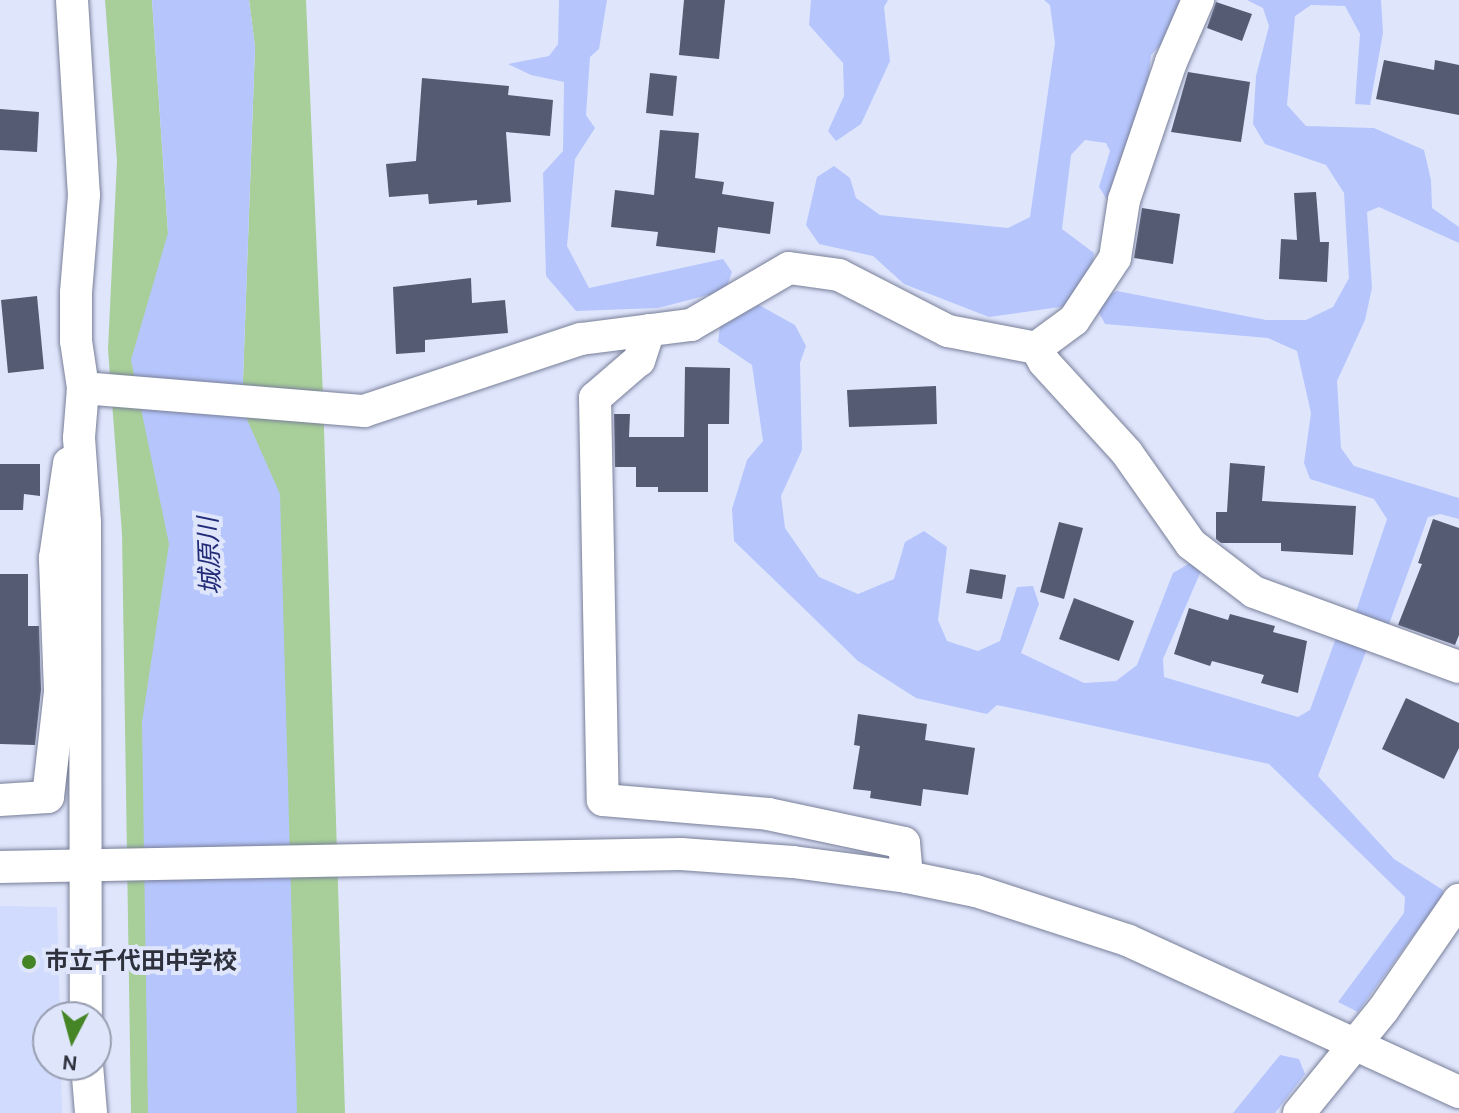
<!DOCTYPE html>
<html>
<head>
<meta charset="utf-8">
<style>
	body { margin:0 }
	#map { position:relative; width:1459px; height:1113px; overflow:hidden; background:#dfe6fc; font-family:Karla,"Noto Sans JP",sans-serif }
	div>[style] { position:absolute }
	.built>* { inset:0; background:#d0dbfd }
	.green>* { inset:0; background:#a8cf99 }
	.water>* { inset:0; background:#b6c6fd }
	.building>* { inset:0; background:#545b72 }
	.roads { filter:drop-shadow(0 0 2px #787f98) drop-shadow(0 0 2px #787f98) }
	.minor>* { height:32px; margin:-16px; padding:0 16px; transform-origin:16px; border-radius:16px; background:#fff }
	.dots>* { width:22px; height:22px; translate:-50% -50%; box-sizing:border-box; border:4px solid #dfe6fc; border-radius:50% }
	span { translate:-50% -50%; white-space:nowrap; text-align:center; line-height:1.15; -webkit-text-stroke:8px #dfe6fc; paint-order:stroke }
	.poi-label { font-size:24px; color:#2e313c; font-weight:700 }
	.left { translate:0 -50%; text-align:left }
	.water-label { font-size:26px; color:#222c77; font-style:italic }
	.north { position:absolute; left:32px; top:1001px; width:80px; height:80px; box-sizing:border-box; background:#dfe6fc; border:2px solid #989eaf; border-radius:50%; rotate:186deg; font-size:22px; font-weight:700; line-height:32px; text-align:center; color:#2e313c }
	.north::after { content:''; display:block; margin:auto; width:28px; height:36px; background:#458525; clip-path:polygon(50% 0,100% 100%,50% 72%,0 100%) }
</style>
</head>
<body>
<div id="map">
	<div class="built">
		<div style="clip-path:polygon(0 906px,57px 907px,60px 1017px,48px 1017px,48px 1065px,61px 1065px,62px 1113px,0 1113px)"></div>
	</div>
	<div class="green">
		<div style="clip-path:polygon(105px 0,152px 0,168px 233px,208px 1113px,131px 1113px,122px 534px,108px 349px,117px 161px)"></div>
		<div style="clip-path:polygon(249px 0,306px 0,323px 396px,345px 1113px,282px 1113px,242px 408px,255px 47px)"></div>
	</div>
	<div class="water">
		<div style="clip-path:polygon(152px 0,249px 0,255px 47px,242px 408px,280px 494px,297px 1113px,148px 1113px,142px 722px,169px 544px,131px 360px,168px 233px)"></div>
		<div style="clip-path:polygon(559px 0,607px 0,599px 49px,590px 57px,586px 115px,595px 128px,575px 159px,567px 246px,589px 288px,723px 259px,732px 272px,727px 286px,742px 307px,759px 305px,795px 325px,806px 346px,800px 363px,802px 450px,781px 496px,785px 528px,819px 577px,858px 594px,894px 579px,905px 542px,924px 531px,947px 547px,938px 620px,947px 641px,978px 651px,1000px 641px,1017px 587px,1033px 586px,1039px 604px,1021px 653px,1084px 683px,1116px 681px,1137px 665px,1173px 573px,1190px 563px,1201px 571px,1163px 659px,1164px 677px,1298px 717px,1310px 710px,1337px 635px,1353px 620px,1387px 519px,1374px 499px,1310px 479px,1304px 463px,1311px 413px,1297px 351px,1268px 338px,1105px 324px,1098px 311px,1104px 297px,1117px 291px,1266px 320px,1306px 320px,1333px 307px,1349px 278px,1344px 193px,1326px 165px,1265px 144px,1253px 124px,1256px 76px,1269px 26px,1263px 8px,1247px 0,1381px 0,1383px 33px,1370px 105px,1355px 104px,1360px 34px,1345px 6px,1311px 5px,1295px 16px,1287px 105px,1306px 126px,1374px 128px,1424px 150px,1431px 180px,1432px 208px,1459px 227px,1459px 243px,1379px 207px,1367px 212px,1372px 288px,1365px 320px,1337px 381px,1341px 448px,1354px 466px,1459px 498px,1459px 519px,1440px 514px,1428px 517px,1388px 627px,1375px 628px,1318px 776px,1394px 859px,1443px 890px,1442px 906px,1432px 921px,1423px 922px,1358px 1012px,1338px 1002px,1404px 913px,1405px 897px,1269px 764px,997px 705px,987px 714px,916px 698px,858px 661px,734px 541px,732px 509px,747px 460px,763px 441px,752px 365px,718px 342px,721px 318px,708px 295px,658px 308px,576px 311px,546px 276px,543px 173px,563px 151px,564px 82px,531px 75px,508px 64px,549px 56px,558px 44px)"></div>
		<div style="clip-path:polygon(811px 0,888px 0,884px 7px,890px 61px,861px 124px,836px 141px,828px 131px,844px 96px,843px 63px,809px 25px)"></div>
		<div style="clip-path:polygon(1044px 0,1185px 0,1166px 39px,1151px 55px,1146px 101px,1116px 193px,1108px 201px,1099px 187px,1110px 151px,1106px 143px,1085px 140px,1071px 155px,1062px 229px,1094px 253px,1090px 279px,1067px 306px,989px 317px,904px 284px,873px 256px,819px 244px,806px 225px,817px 177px,834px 166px,850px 178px,856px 198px,880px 215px,1008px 228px,1030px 217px,1055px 43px,1050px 5px)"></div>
		<div style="clip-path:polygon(1280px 1055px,1299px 1059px,1305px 1074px,1275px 1113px,1233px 1113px)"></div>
	</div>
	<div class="building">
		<div style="clip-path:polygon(684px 0,725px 0,719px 59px,679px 55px)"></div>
		<div style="clip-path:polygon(1216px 2px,1252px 14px,1242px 41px,1207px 28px)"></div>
		<div style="clip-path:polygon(1384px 60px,1434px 70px,1435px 60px,1459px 65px,1459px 115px,1376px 99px)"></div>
		<div style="clip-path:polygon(1188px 72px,1250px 82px,1241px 142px,1171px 132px)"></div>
		<div style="clip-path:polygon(650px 73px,677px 76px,673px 116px,646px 113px)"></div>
		<div style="clip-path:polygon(422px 78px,509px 86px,508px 95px,553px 100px,550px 136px,506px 132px,511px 202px,477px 205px,477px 200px,429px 204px,428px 194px,389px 197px,386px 164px,416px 161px)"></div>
		<div style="clip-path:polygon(0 109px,39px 112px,37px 152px,0 150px)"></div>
		<div style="clip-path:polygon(660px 130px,699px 133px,695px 178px,724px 182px,722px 194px,774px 202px,770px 234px,718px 227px,715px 253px,656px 246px,658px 232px,611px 227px,615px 190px,654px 195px)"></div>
		<div style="clip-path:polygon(1316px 192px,1320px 242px,1329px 242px,1327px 282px,1279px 279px,1281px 239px,1297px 240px,1294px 193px)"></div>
		<div style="clip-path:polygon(1142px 208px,1180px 214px,1173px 264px,1134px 258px)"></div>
		<div style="clip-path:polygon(471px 278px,472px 303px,505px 300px,508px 333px,425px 340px,425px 352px,396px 354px,393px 287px)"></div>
		<div style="clip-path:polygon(37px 296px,44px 369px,8px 373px,1px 300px)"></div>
		<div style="clip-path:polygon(685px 367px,730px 368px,729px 424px,708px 424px,708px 492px,658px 492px,658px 487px,636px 487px,636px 467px,615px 467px,614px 414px,630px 414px,629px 437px,684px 437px)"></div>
		<div style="clip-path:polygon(936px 386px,937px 424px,849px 427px,847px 390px)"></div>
		<div style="clip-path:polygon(1230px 463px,1265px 466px,1262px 501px,1356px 506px,1353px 555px,1281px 551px,1281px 543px,1221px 543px,1216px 539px,1216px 512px,1227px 512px)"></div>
		<div style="clip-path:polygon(0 464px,40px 464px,40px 496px,24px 494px,23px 510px,0 510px)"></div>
		<div style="clip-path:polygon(1433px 519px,1459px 528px,1459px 635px,1455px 645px,1398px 625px,1422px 564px,1418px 563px)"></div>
		<div style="clip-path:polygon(1059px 522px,1083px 528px,1064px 599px,1040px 592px)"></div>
		<div style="clip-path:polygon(970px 569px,1006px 575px,1002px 599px,966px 593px)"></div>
		<div style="clip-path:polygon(0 574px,28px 574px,28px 626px,39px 626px,41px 690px,35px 745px,0 744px)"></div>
		<div style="clip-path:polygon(1074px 598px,1134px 621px,1119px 661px,1059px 639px)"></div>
		<div style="clip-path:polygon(1189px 608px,1228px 620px,1230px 614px,1275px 626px,1273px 632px,1307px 641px,1298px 693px,1261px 683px,1264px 675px,1212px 661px,1210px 666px,1174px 654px)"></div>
		<div style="clip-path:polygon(1406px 698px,1459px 723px,1459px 748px,1444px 779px,1382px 749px)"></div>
		<div style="clip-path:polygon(858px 714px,927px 724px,925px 740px,975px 748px,968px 795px,923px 789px,921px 806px,870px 798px,871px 791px,853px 789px,860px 746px,854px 745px)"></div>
	</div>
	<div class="roads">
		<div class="minor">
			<div style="left:72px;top:0;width:195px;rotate:86.5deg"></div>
			<div style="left:84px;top:195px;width:98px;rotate:94.7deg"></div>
			<div style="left:76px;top:293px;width:48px;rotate:90deg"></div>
			<div style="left:76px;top:341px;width:48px;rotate:81.5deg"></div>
			<div style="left:83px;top:388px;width:50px;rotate:94.6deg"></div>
			<div style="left:79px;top:438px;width:84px;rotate:85.9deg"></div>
			<div style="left:85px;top:522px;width:495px;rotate:89.9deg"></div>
			<div style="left:649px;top:330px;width:32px;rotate:108deg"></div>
			<div style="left:639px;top:360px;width:58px;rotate:139.2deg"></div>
			<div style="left:595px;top:398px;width:402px;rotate:88.9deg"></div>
			<div style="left:603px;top:800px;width:166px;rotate:4.8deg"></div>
			<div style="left:768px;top:814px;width:139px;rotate:12deg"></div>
			<div style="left:904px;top:843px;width:34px;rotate:85deg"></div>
			<div style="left:1036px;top:348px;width:16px;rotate:60deg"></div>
			<div style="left:1044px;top:362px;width:123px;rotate:47.6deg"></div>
			<div style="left:1127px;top:453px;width:111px;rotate:54.9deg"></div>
			<div style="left:1191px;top:544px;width:79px;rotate:37.3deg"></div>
			<div style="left:1254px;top:592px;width:218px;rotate:20.1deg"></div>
			<div style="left:83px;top:388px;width:282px;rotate:4.7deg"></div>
			<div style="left:364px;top:411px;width:229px;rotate:-18.4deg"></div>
			<div style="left:581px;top:339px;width:111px;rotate:-7.3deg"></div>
			<div style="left:691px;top:325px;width:113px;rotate:-30.2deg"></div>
			<div style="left:789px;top:268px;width:50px;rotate:8deg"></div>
			<div style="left:839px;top:275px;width:123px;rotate:27.2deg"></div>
			<div style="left:948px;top:331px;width:90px;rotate:10.9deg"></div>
			<div style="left:1036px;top:348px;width:47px;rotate:-36.4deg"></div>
			<div style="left:1074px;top:320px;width:74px;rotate:-56.5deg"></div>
			<div style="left:1115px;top:258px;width:59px;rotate:-81.2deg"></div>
			<div style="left:1124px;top:200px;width:146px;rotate:-71.2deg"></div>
			<div style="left:1171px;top:62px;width:68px;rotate:-66.5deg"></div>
			<div style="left:0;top:800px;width:48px;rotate:-3.6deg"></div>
			<div style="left:48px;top:797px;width:107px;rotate:-83.5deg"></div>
			<div style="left:60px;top:691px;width:133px;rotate:-92.2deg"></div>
			<div style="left:55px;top:558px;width:96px;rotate:-81.6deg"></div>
			<div style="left:0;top:867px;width:681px;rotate:-1.09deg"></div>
			<div style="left:681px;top:854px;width:112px;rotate:4.1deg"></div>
			<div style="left:793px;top:862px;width:115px;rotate:7.5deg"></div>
			<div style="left:907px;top:877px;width:70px;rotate:11.5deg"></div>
			<div style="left:976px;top:891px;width:159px;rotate:18deg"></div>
			<div style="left:1127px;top:940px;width:365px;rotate:24.6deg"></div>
			<div style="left:87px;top:1065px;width:48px;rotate:85.2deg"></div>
			<div style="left:1299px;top:1113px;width:133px;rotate:-50.8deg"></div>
			<div style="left:1383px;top:1010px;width:134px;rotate:-55.4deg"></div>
		</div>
	</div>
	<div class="dots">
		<div style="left:29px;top:962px;background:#458525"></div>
	</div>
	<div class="poi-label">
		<span class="left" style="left:45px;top:962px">市立千代田中学校</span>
	</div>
	<div class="water-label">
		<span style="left:210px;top:556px;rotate:-92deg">城原川</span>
	</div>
	<div class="north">N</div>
</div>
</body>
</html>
